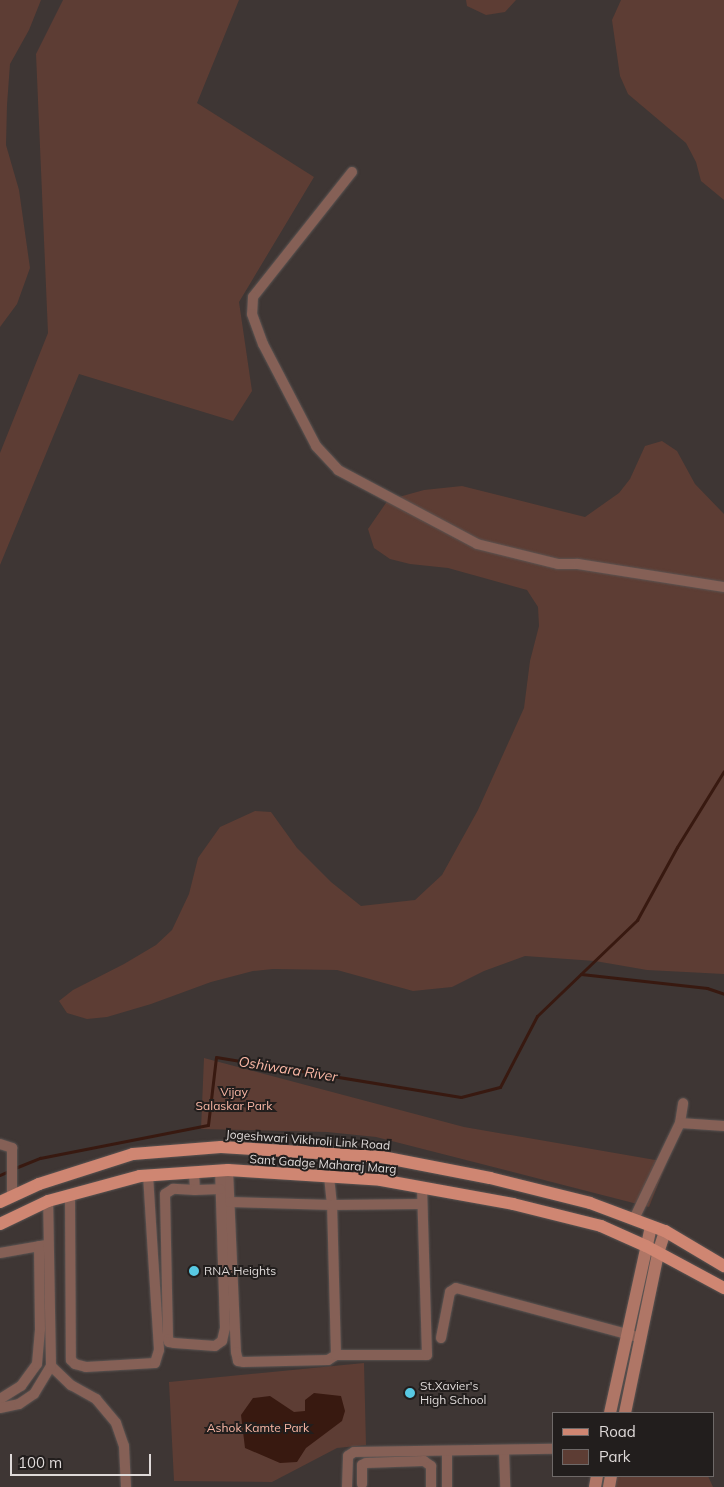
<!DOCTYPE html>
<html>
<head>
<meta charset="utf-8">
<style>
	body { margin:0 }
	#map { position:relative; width:724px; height:1487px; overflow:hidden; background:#3e3634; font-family:Mulish,sans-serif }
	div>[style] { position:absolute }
	.green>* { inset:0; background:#5d3d34 }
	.water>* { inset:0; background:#381910 }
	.stream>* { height:3px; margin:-1.5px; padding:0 1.5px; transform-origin:1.5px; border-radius:1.5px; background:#381910 }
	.roads { filter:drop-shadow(0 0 1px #5b5452) drop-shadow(0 0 1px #5b5452) }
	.minor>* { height:10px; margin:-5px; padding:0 5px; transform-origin:5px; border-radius:5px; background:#856056 }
	.secondary>* { height:12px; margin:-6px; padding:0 6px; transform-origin:6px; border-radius:6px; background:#af7666 }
	.primary>* { height:12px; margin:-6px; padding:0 6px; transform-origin:6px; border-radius:6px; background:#cf8672 }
	.dots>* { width:14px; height:14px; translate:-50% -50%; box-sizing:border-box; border:2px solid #221e1d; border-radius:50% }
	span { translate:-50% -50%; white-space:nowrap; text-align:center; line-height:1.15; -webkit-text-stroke:4px #221e1d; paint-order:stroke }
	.park-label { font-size:12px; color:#f9b7a5 }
	.street-label { font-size:12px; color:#dfdad9 }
	.poi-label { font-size:12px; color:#dfdad9 }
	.left { translate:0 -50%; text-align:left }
	.water-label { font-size:14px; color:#fab7a5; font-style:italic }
	.legend { position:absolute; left:552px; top:1412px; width:162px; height:65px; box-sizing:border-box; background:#221e1d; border:1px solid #6e6968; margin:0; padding:6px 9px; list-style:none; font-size:15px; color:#dfdad9 }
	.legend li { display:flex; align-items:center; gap:10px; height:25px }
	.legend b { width:25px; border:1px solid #6e6968 }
	.scale { position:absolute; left:10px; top:1454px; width:141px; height:22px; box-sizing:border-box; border:2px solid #dfdad9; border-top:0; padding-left:6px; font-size:15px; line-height:18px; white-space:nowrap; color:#dfdad9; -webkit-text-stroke:4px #221e1d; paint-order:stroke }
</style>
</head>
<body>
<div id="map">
	<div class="green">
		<div style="clip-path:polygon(0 0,41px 0,29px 30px,10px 64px,7px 105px,6px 145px,19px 190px,30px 268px,17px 304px,0 327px)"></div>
		<div style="clip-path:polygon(63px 0,239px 0,197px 103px,314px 177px,239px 302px,252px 391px,233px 421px,79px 374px,0 565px,0 453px,48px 333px,36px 54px)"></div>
		<div style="clip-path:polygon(466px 0,516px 0,505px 12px,486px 15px,467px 6px)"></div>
		<div style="clip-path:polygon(621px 0,724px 0,724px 200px,701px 181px,696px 162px,686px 143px,628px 94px,620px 76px,612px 20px)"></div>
		<div style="clip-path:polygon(662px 441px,677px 451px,695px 484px,724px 514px,724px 974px,647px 970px,595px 961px,525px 956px,484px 971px,452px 987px,413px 991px,337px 970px,273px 969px,253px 971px,211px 982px,151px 1004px,107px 1017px,87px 1019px,67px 1013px,59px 1001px,73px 990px,124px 964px,156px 945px,172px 930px,189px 894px,198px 858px,220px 827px,255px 811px,271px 812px,297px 848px,331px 882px,361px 906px,415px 900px,442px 875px,478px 810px,524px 708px,530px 661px,539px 626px,538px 607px,527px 590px,448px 568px,410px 564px,390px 559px,374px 548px,368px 529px,388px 500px,424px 490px,462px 486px,585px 517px,619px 493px,630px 479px,645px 446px)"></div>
		<div style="clip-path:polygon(204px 1058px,464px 1127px,667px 1162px,649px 1207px,376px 1137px,327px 1132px,201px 1129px)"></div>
		<div style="clip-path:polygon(364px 1363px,366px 1445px,337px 1448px,272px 1482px,174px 1481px,169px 1382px)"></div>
		<div style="clip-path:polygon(616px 1476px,708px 1476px,713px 1487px,614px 1487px)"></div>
	</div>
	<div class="water">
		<div style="clip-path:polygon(314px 1393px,341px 1396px,345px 1411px,342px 1421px,306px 1448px,297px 1462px,280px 1463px,245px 1448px,241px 1415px,253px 1398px,270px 1396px,294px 1412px,305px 1411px,305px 1400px)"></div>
	</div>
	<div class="stream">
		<div style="left:581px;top:974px;width:127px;rotate:6.3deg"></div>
		<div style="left:707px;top:988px;width:18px;rotate:19deg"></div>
		<div style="left:15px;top:1168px;width:27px;rotate:-22deg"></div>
		<div style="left:40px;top:1158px;width:171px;rotate:-11.1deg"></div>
		<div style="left:208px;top:1125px;width:68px;rotate:-83.3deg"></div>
		<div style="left:216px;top:1057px;width:248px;rotate:9.3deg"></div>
		<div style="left:461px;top:1097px;width:40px;rotate:-14.4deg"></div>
		<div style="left:500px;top:1087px;width:80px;rotate:-62.5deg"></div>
		<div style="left:537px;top:1016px;width:139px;rotate:-43.8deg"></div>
		<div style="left:637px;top:920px;width:83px;rotate:-61.3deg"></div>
		<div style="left:677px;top:847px;width:89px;rotate:-58.3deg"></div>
		<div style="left:0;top:1175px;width:10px;rotate:-24deg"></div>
	</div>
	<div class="roads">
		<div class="minor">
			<div style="left:352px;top:172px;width:159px;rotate:128.4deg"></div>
			<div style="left:253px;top:297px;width:17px;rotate:93deg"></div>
			<div style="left:252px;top:314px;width:32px;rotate:70deg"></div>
			<div style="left:263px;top:344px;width:115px;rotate:62.5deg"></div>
			<div style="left:316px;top:446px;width:33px;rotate:47deg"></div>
			<div style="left:338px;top:470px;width:157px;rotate:28deg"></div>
			<div style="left:477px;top:544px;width:83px;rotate:13.9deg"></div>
			<div style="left:558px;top:564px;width:20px"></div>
			<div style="left:578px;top:564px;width:148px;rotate:9deg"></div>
			<div style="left:680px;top:1123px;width:20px;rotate:-81deg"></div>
			<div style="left:0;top:1144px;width:13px;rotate:18deg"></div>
			<div style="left:12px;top:1148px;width:48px;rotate:90deg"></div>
			<div style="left:228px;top:1170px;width:182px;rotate:87.5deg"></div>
			<div style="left:236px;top:1352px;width:9px;rotate:77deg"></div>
			<div style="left:238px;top:1361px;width:5px;rotate:11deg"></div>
			<div style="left:243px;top:1362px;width:85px;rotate:-1.3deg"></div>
			<div style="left:328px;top:1360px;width:9px;rotate:-32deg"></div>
			<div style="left:336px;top:1355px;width:150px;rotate:-91.5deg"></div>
			<div style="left:332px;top:1205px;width:28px;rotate:-96deg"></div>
			<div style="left:194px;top:1172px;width:18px;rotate:87deg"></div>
			<div style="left:195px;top:1190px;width:22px;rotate:-177deg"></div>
			<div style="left:173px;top:1189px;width:9px;rotate:148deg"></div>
			<div style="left:165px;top:1194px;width:145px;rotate:88.8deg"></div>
			<div style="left:168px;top:1339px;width:3px;rotate:72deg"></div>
			<div style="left:169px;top:1342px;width:5px;rotate:11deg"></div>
			<div style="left:174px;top:1343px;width:41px;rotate:4.2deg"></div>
			<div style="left:215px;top:1346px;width:9px;rotate:-36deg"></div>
			<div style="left:222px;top:1341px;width:13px;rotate:-77deg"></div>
			<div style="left:225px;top:1328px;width:158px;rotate:-91.8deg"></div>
			<div style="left:195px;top:1190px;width:25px;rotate:-2deg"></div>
			<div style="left:70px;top:1195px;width:165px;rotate:89.7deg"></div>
			<div style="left:71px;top:1360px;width:6px;rotate:45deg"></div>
			<div style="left:75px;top:1364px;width:11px;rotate:15deg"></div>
			<div style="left:86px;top:1367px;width:69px;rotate:-3.3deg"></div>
			<div style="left:155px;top:1363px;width:14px;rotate:-73deg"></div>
			<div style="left:159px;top:1350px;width:175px;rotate:-93.6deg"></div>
			<div style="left:230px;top:1202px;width:102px;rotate:1.7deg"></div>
			<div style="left:332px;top:1205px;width:90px;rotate:-0.6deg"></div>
			<div style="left:634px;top:1219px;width:106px;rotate:-64.4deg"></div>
			<div style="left:680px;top:1123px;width:44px;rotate:3.9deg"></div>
			<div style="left:0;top:1253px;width:47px;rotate:-9.9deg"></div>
			<div style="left:441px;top:1338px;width:47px;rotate:-78.9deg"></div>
			<div style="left:450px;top:1292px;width:7px;rotate:-34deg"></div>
			<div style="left:456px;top:1288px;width:184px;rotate:15.1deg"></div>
			<div style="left:336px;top:1355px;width:91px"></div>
			<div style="left:427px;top:1355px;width:168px;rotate:-91.7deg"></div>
			<div style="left:51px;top:1366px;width:28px;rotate:44deg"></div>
			<div style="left:71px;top:1385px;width:29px;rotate:29deg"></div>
			<div style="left:96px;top:1399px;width:31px;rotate:50deg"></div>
			<div style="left:116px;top:1423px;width:24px;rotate:71deg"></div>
			<div style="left:124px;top:1446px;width:41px;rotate:87.2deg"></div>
			<div style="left:0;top:1399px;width:25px;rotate:-32deg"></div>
			<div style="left:21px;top:1386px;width:27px;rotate:-54deg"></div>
			<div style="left:37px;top:1364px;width:35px;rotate:-85deg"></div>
			<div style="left:40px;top:1329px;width:83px;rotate:-90.7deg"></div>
			<div style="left:0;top:1408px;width:19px;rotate:-12deg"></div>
			<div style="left:19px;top:1404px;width:18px;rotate:-34deg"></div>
			<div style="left:34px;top:1394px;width:33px;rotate:-59deg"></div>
			<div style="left:51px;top:1366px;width:165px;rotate:-91deg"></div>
			<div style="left:504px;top:1450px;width:37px;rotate:88deg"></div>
			<div style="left:447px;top:1451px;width:36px;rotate:90deg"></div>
			<div style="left:362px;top:1484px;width:19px;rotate:-90deg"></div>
			<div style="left:362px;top:1465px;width:4px;rotate:-27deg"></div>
			<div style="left:366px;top:1463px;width:58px;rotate:-2deg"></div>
			<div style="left:424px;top:1461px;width:9px;rotate:36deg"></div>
			<div style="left:431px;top:1466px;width:21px;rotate:90deg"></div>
			<div style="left:347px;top:1487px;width:31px;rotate:-88deg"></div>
			<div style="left:348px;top:1456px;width:7px;rotate:-34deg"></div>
			<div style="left:354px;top:1452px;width:199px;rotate:-0.9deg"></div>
		</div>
		<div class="secondary">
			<div style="left:610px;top:1413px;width:191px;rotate:-77.6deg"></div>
			<div style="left:625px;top:1413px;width:163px;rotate:-78.3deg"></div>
			<div style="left:658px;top:1253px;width:23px;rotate:-72deg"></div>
			<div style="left:595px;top:1487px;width:11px;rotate:-80deg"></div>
			<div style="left:609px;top:1487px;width:11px;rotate:-80deg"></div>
		</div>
		<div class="primary">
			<div style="left:0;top:1202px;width:43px;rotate:-24.8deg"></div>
			<div style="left:39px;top:1184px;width:99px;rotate:-17.7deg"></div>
			<div style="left:133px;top:1154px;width:88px;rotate:-4.5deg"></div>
			<div style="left:221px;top:1147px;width:161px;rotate:3.6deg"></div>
			<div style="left:382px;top:1157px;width:110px;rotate:11deg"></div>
			<div style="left:490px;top:1178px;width:103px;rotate:14deg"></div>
			<div style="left:590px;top:1203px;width:80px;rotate:20.5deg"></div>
			<div style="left:665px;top:1231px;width:69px;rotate:30.7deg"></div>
			<div style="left:0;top:1224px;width:53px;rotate:-25.6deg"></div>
			<div style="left:48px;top:1201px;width:95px;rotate:-15.2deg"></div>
			<div style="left:140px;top:1176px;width:88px;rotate:-3.9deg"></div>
			<div style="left:228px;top:1170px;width:153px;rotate:3.7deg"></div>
			<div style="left:381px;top:1180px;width:134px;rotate:10.3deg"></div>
			<div style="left:513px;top:1204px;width:91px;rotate:14deg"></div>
			<div style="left:601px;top:1226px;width:49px;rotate:24deg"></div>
			<div style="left:646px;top:1246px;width:89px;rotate:28.3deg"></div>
		</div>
	</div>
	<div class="dots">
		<div style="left:194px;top:1271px;background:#58c9e3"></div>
		<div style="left:410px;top:1393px;background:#58c9e3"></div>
	</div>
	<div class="park-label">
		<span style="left:234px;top:1099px">Vijay<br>Salaskar Park</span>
		<span style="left:258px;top:1428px">Ashok Kamte Park</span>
	</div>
	<div class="street-label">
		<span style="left:308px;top:1140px;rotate:4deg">Jogeshwari Vikhroli Link Road</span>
		<span style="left:323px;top:1164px;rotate:4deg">Sant Gadge Maharaj Marg</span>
	</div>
	<div class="poi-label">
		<span class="left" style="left:204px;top:1271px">RNA Heights</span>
		<span class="left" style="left:420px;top:1393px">St.Xavier's<br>High School</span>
	</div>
	<div class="water-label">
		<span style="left:288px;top:1069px;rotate:9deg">Oshiwara River</span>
	</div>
	<ul class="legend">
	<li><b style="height:6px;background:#cf8672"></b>Road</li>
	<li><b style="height:14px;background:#5d3d34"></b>Park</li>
	</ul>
	<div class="scale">100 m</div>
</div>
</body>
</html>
